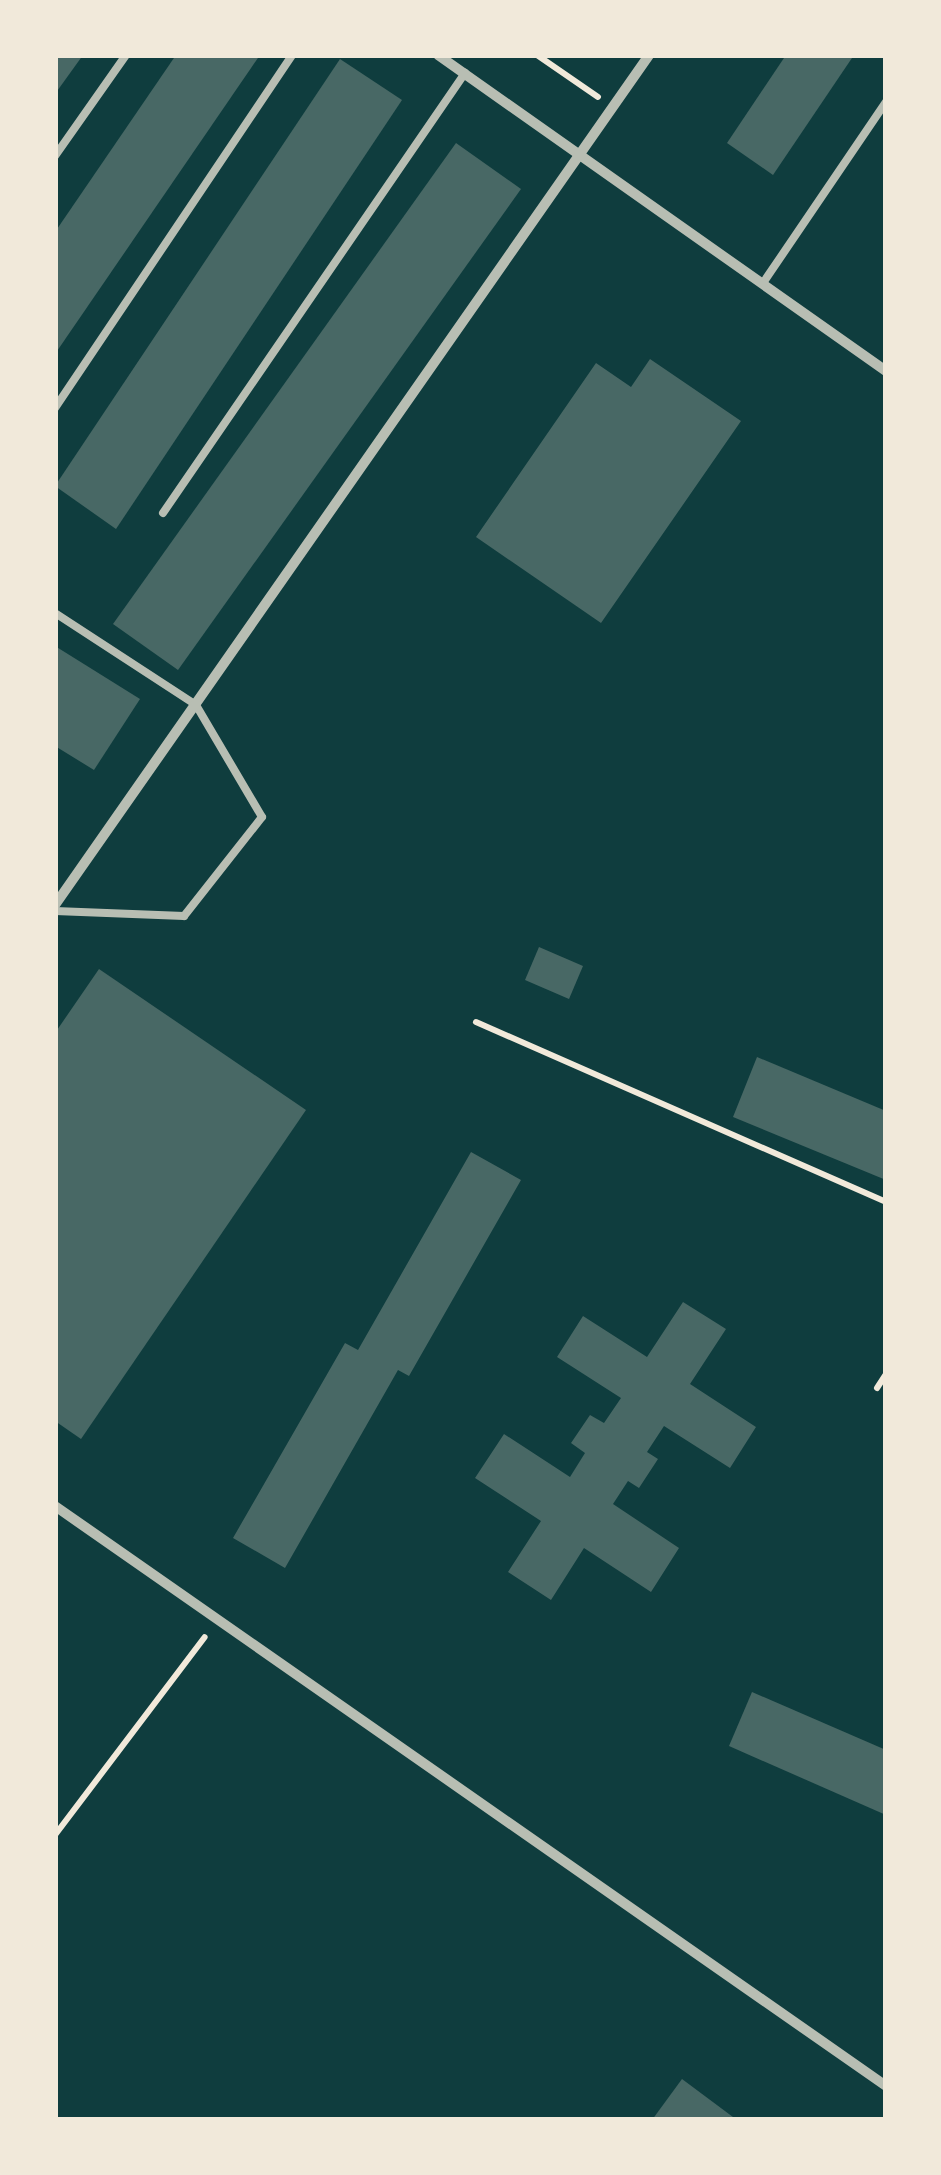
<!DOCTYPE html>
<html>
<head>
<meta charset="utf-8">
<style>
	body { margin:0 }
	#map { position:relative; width:941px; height:2175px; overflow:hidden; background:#0f3d3e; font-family:"Work Sans",sans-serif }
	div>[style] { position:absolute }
	.building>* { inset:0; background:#486865 }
	.path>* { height:6px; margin:-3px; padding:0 3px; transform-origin:3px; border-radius:3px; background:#f1e9da }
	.service>* { height:8px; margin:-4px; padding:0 4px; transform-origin:4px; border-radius:4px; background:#b8beb3 }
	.minor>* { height:10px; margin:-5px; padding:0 5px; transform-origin:5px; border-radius:5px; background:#b8beb3 }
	span { translate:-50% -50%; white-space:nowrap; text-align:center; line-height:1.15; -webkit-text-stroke:8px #f1e9da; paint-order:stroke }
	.frame { position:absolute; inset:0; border:58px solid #f1e9da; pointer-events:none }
</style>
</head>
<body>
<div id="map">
	<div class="building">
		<div style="clip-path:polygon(55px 55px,83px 55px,55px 94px)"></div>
		<div style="clip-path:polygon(176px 55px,260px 55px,55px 354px,55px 232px)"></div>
		<div style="clip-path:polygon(786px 55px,854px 55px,773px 175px,727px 143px)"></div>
		<div style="clip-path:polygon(340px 59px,402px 100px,116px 529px,55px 486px)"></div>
		<div style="clip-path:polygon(456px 143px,521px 189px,178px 670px,113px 624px)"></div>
		<div style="clip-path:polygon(650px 359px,741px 421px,601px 623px,476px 537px,596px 363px,631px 387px)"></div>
		<div style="clip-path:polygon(55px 646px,140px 699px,94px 770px,55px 746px)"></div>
		<div style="clip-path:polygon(539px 947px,583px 966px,569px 999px,525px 980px)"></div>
		<div style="clip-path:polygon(99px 969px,306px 1110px,81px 1439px,55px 1421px,55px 1033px)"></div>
		<div style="clip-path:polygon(757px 1057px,886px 1111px,886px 1180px,733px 1117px)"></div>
		<div style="clip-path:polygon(471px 1152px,521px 1180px,409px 1376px,398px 1370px,285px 1568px,233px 1538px,345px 1343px,358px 1350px)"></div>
		<div style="clip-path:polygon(683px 1302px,726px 1329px,690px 1384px,756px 1427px,730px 1468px,664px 1426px,647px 1452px,658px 1459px,639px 1488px,628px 1481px,613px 1504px,679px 1548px,651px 1592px,584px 1548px,551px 1600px,508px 1572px,541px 1521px,475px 1478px,504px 1434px,570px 1477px,585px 1453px,571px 1443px,590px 1415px,604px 1423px,621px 1398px,557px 1357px,583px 1316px,647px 1357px)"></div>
		<div style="clip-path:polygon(752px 1692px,886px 1750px,886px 1815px,729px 1746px)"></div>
		<div style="clip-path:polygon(682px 2079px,737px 2120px,652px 2120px)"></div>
	</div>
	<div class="path">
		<div style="left:537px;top:55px;width:74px;rotate:34.5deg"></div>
		<div style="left:476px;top:1022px;width:448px;rotate:23.7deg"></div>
		<div style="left:877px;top:1388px;width:17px;rotate:-57deg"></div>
		<div style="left:55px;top:1835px;width:248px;rotate:-52.9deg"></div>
	</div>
	<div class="service">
		<div style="left:55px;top:156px;width:123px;rotate:-54.9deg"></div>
		<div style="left:763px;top:283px;width:219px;rotate:-55.8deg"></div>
		<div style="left:55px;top:408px;width:425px;rotate:-56.1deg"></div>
		<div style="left:163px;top:513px;width:534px;rotate:-55.54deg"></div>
		<div style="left:55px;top:613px;width:168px;rotate:33.1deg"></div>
		<div style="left:196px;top:705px;width:130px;rotate:59.5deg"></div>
		<div style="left:262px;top:817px;width:126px;rotate:128.2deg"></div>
		<div style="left:184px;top:916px;width:129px;rotate:-177.8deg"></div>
	</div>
	<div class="minor">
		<div style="left:438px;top:55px;width:548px;rotate:35.2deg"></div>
		<div style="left:55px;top:905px;width:1037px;rotate:-55.05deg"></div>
		<div style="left:55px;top:1506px;width:1013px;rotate:34.91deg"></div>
	</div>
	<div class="frame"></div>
</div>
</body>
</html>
